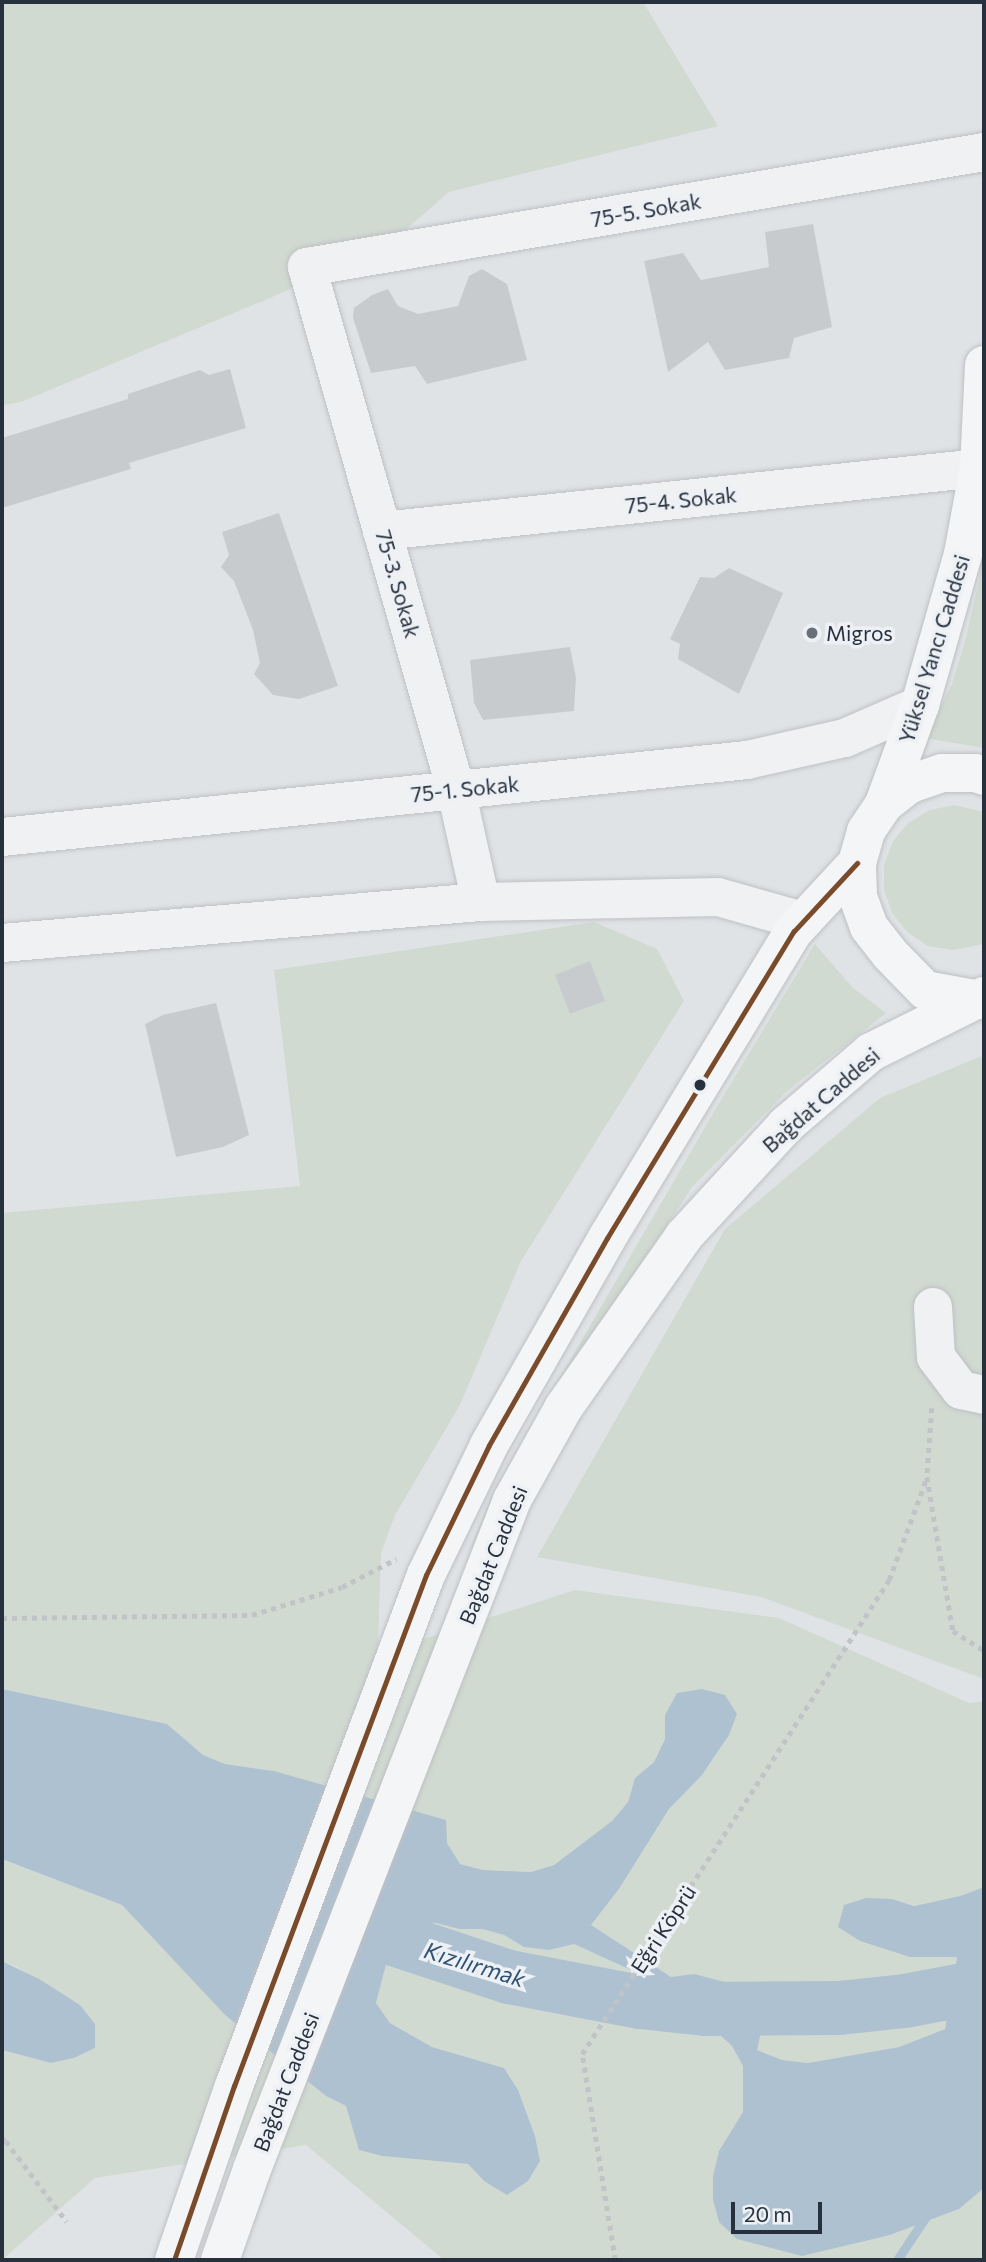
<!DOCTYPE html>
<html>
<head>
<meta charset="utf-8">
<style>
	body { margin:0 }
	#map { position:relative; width:986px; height:2262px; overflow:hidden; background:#e0e3e6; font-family:Commissioner,sans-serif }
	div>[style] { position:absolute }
	.green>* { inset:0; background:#d1dad1 }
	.water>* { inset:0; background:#aec1d1 }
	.stream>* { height:9px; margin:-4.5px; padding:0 4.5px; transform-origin:4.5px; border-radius:4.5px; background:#aec1d1 }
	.river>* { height:54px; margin:-27px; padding:0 27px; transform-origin:27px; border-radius:27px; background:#aec1d1 }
	.building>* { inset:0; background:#c8cbce }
	.path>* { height:4.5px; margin-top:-2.25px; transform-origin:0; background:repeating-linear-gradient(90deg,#c1c4c7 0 5px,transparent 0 10px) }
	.roads { filter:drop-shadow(0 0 2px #bec1c4) drop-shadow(0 0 2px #bec1c4) }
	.minor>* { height:38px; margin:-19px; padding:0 19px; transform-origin:19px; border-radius:19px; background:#eff1f2 }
	.major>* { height:38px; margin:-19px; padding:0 19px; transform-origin:19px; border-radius:19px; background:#f4f5f6 }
	.bus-1>* { height:5px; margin:-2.5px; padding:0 2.5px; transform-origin:2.5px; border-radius:2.5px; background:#7a4b2a }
	.dots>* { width:19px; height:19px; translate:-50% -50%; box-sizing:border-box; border:4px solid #edf1f5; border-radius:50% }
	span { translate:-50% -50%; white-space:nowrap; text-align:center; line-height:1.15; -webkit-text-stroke:7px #edf1f5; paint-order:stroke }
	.street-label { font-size:21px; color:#27313e }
	.poi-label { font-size:21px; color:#27313e }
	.left { translate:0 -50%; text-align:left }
	.water-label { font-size:23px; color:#315372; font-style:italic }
	.frame { position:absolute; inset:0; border:4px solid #27313e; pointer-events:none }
	.scale { position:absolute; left:731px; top:2202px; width:91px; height:32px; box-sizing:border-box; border:4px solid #27313e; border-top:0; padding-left:9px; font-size:21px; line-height:24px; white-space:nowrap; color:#27313e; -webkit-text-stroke:5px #edf1f5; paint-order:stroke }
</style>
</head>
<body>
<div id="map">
	<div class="green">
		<div style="clip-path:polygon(2px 2px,643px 2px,718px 126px,449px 192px,389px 244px,270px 298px,21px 402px,2px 405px)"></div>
		<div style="clip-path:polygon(984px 514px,984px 748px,925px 738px,952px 684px,966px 638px,979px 580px)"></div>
		<div style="clip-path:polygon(954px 805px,984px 812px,984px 944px,953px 950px,928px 946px,907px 932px,892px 913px,884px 890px,884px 865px,893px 841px,908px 823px,930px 810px)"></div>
		<div style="clip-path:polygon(594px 922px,657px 949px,684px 1001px,521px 1261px,460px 1405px,395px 1515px,381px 1553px,378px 1647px,408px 1644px,575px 1590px,779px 1618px,969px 1703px,984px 1701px,984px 1887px,960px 1896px,913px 1906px,892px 1899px,910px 1957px,957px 1956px,945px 2029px,899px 2047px,808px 2063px,782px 2060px,757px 2050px,694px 1974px,671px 1978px,591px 1925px,619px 1889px,669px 1809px,716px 1756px,665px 1715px,665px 1739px,654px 1762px,635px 1778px,628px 1802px,612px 1821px,554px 1865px,531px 1872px,483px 1870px,459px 1864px,447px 1843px,298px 1780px,274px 1771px,225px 1764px,203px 1755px,167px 1724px,2px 1689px,2px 1213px,300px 1186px,274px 970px)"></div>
		<div style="clip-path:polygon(815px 944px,853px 988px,886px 1013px,787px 1091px,693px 1186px,618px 1298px,487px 1553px,471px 1547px,491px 1497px,719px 1103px)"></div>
		<div style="clip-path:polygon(984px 1055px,984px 1679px,761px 1597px,537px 1557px,725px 1229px,880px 1098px)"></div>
		<div style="clip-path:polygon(2px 1859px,122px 1905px,225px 2015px,326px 2096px,346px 2106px,359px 2150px,382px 2156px,468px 2164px,484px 2181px,503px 2068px,432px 2047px,390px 2023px,376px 2003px,388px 1957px,390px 1931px,413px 1922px,437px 1923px,459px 1929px,482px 1929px,504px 1935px,525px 1947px,549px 1950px,574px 1944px,668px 1987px,732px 2046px,743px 2066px,743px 2112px,713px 2175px,713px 2200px,719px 2222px,842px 2245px,890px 2235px,959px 2209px,984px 2188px,984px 2260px,444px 2260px,306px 2145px,95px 2178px,2px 2260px,2px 2050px,51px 2063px,74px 2058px,95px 2048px,95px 2025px,80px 2005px,17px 1967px,2px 1961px)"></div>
	</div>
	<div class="water">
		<div style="clip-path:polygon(2px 1689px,167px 1724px,203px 1755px,225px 1764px,274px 1771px,446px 1820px,447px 1843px,460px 1864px,483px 1870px,531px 1872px,554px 1865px,612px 1821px,628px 1802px,635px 1778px,654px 1762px,665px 1739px,665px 1715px,677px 1693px,702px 1689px,725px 1695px,737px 1714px,729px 1735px,702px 1775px,669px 1809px,619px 1889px,591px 1925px,671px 1977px,694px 1974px,740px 1986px,755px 2006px,762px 2027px,757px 2050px,782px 2060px,808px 2063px,899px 2047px,945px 2029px,957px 1957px,910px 1957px,860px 1941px,838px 1927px,844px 1905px,866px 1898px,892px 1899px,914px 1906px,960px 1896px,984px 1887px,984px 2188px,959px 2209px,890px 2235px,802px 2256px,737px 2239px,719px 2222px,713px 2200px,713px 2176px,719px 2151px,743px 2112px,743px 2066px,732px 2046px,668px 1987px,574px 1944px,549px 1950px,524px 1947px,504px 1935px,482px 1929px,459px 1929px,436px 1923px,413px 1922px,390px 1931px,388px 1957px,376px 2003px,390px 2023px,432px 2047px,504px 2068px,518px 2090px,535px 2136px,540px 2161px,528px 2181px,507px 2195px,484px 2181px,468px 2164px,382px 2156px,359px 2150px,346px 2106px,326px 2096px,225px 2015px,122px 1905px,2px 1859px)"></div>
		<div style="clip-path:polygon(2px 1961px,39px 1979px,80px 2005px,95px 2024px,95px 2048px,74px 2058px,51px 2063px,2px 2050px)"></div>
	</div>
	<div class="stream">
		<div style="left:897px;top:2260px;width:54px;rotate:-56.3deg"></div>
	</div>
	<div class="river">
		<div style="left:323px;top:1908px;width:65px;rotate:24.6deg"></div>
		<div style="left:382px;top:1935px;width:134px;rotate:18.3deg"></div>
		<div style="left:509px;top:1977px;width:133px;rotate:10.8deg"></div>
		<div style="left:640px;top:2002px;width:66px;rotate:6.1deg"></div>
		<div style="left:706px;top:2009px;width:133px;rotate:-0.4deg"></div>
		<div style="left:839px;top:2008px;width:66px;rotate:-6.1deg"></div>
		<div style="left:905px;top:2001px;width:80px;rotate:-10.8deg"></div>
	</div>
	<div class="building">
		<div style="clip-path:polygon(813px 224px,832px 327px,794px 338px,789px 358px,725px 370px,708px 342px,668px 372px,644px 261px,683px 253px,701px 280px,769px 267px,765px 232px)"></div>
		<div style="clip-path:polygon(482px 269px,507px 284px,527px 360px,427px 384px,415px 366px,371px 373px,353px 318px,354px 308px,372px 295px,388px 289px,398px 306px,418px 314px,458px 306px,469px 276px)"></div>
		<div style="clip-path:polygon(230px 369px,246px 428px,129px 463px,131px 469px,2px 508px,2px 438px,128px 399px,128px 394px,200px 370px,209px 375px)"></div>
		<div style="clip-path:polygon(279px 513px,338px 686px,299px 699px,273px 695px,254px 674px,260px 663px,253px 630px,234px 581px,221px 567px,229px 555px,222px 532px)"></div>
		<div style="clip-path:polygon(729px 568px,783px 593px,739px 694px,678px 659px,680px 644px,670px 639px,700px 577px,714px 578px)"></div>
		<div style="clip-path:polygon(570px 647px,576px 678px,574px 711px,483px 720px,474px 703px,470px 660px)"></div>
		<div style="clip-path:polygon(590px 961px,605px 1001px,570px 1014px,555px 975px)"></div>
		<div style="clip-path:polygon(216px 1003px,249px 1135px,223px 1147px,176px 1157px,145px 1024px,163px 1015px)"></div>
	</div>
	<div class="path">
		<div style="left:932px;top:1408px;width:69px;rotate:94.1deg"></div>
		<div style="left:927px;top:1477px;width:156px;rotate:80.4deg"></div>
		<div style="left:953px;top:1631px;width:36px;rotate:32deg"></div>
		<div style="left:2px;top:1618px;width:250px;rotate:-0.7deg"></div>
		<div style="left:252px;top:1615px;width:94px;rotate:-17.3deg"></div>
		<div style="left:342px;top:1587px;width:61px;rotate:-27.4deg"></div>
		<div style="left:2px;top:2139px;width:4px;rotate:27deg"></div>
		<div style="left:6px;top:2141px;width:101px;rotate:53deg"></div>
		<div style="left:615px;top:2260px;width:209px;rotate:-99.1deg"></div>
		<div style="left:582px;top:2054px;width:565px;rotate:-57.07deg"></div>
		<div style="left:889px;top:1580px;width:110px;rotate:-69.7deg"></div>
	</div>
	<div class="roads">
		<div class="minor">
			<div style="left:382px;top:531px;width:600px;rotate:-6.02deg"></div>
			<div style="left:2px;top:837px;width:749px;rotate:-5.9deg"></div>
			<div style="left:747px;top:760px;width:100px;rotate:-12.7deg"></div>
			<div style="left:845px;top:738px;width:82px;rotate:-23.7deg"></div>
			<div style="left:481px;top:902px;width:115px;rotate:-102.6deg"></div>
			<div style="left:456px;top:790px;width:544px;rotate:-105.9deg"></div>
			<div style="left:307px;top:267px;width:687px;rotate:-9.64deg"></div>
			<div style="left:2px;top:943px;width:481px;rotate:-4.9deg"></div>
			<div style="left:481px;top:902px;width:237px;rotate:-1.2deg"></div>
			<div style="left:718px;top:897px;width:88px;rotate:15.8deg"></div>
			<div style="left:933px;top:1307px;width:50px;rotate:86.6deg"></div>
			<div style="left:936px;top:1357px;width:41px;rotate:52.9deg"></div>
			<div style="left:961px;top:1390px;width:24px;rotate:12deg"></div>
		</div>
		<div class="major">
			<div style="left:884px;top:804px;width:105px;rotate:-70deg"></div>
			<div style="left:920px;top:705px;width:157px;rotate:-74.1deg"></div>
			<div style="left:963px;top:554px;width:87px;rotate:-79.5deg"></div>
			<div style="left:979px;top:468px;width:103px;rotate:-87.2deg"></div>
			<div style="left:980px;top:1000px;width:56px;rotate:-169.7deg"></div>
			<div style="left:925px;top:990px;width:50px;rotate:-134.2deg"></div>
			<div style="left:890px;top:954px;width:34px;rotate:-128deg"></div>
			<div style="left:869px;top:927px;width:33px;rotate:-110deg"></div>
			<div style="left:858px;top:896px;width:33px;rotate:-92deg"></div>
			<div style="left:857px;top:863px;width:33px;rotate:-74deg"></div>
			<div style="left:866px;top:831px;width:32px;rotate:-56deg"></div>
			<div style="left:884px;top:804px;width:33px;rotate:-38deg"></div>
			<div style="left:910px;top:784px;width:34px;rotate:-19deg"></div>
			<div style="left:942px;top:773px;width:33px"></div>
			<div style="left:975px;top:773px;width:9px;rotate:18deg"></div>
			<div style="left:174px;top:2260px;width:184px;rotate:-71deg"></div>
			<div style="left:234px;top:2086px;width:546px;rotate:-69.41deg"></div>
			<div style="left:426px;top:1575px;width:144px;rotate:-64.1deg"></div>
			<div style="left:489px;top:1445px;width:238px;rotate:-60.3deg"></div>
			<div style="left:607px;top:1238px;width:359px;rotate:-58.7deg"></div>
			<div style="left:794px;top:931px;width:93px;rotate:-47.2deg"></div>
			<div style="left:220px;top:2260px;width:96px;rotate:-70.6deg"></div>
			<div style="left:252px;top:2169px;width:718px;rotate:-68.76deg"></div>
			<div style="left:512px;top:1500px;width:107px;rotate:-60.8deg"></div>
			<div style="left:564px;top:1407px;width:209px;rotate:-54.9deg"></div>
			<div style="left:684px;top:1236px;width:151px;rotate:-47.4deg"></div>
			<div style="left:786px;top:1125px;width:112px;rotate:-40.7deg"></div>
			<div style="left:871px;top:1052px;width:126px;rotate:-26.4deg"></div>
		</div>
	</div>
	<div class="bus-1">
		<div style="left:174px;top:2260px;width:184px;rotate:-71deg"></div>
		<div style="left:234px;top:2086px;width:546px;rotate:-69.41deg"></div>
		<div style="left:426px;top:1575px;width:144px;rotate:-64.1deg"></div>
		<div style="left:489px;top:1445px;width:238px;rotate:-60.3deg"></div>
		<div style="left:607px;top:1238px;width:359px;rotate:-58.7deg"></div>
		<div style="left:794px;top:931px;width:93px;rotate:-47.2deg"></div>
	</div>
	<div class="dots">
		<div style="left:812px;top:633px;background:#686f79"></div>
		<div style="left:700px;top:1085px;background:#27313e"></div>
	</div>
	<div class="street-label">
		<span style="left:646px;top:210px;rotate:-10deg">75-5. Sokak</span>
		<span style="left:681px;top:500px;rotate:-6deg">75-4. Sokak</span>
		<span style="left:398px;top:584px;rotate:74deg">75-3. Sokak</span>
		<span style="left:934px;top:649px;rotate:-73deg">Yüksel Yancı Caddesi</span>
		<span style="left:465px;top:789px;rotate:-6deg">75-1. Sokak</span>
		<span style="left:821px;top:1100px;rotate:-41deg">Bağdat Caddesi</span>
		<span style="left:493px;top:1555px;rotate:-68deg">Bağdat Caddesi</span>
		<span style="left:663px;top:1929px;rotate:-57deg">Eğri Köprü</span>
		<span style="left:286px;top:2082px;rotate:-69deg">Bağdat Caddesi</span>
	</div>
	<div class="poi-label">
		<span class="left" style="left:826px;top:633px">Migros</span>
	</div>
	<div class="water-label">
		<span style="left:475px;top:1964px;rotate:17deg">Kızılırmak</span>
	</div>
	<div class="frame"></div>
	<div class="scale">20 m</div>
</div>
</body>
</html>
